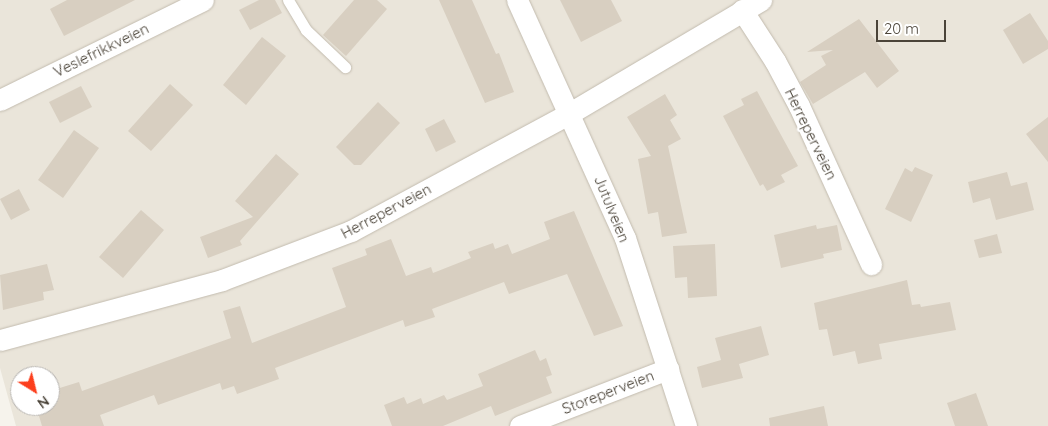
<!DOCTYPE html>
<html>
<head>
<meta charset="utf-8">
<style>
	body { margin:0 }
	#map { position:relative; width:1048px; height:426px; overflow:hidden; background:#f6f3ec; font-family:Quicksand,sans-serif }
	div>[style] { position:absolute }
	.residential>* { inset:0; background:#eae5da }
	.building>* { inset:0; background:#d8cfc1 }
	.roads { filter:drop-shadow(0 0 1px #c2bbae) drop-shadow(0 0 1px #c2bbae) }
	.service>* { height:11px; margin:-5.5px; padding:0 5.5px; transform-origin:5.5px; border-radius:5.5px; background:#fff }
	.minor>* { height:21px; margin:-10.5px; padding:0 10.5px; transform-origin:10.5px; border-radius:10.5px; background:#fff }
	span { translate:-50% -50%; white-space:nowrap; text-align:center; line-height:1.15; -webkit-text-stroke:5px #fff; paint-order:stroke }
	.street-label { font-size:15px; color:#4b4439 }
	.north { position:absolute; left:10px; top:366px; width:50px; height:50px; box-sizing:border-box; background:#fff; border:1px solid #b7b4b0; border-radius:50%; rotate:144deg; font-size:14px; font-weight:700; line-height:20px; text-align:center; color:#4b4439 }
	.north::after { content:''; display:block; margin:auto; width:18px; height:22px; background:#fc3f1d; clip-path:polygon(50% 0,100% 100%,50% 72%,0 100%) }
	.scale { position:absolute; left:876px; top:20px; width:70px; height:22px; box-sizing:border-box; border:2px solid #4b4439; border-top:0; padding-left:6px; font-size:15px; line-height:18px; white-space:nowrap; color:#4b4439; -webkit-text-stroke:4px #fff; paint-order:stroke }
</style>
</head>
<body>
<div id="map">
	<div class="residential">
		<div style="clip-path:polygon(evenodd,0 0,1048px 0,1048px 426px,16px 426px,0 368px,0 0,20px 376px,50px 376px,50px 406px,20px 406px,20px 376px)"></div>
	</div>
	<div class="building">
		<div style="clip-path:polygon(67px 0,135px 0,64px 36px,50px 9px)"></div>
		<div style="clip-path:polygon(259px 0,275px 0,282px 13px,250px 30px,239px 10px)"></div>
		<div style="clip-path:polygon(354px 0,377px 0,387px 9px,346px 56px,323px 35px)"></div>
		<div style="clip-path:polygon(439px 0,472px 0,496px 54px,499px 53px,514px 92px,485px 103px)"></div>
		<div style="clip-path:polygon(560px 0,611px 0,622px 21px,581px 42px)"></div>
		<div style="clip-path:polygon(1030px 13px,1048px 41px,1048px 49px,1023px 64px,1003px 30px)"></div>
		<div style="clip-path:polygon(859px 19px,899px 71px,877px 88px,865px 72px,813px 104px,800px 82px,826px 65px,821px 56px,833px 50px,807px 52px)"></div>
		<div style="clip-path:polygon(262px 37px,286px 56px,246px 105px,223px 85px)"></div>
		<div style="clip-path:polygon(170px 84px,193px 105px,151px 151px,128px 131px)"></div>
		<div style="clip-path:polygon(81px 86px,92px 107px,60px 123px,49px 102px)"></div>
		<div style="clip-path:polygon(757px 91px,798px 166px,781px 175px,785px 182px,767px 191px,763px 184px,760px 186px,723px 116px,744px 105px,741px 99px)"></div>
		<div style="clip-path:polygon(665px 94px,677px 115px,670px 120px,681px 139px,668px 146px,687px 233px,662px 237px,658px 212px,648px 214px,638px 159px,651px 156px,627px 117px)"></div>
		<div style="clip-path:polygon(378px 102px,400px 123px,361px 165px,354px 165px,336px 147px)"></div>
		<div style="clip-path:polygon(1048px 117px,1048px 162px,1026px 134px)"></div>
		<div style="clip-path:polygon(444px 119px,456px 142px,436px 152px,425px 129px)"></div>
		<div style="clip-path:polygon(74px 130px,99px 148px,63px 198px,38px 180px)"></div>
		<div style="clip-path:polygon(276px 154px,299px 174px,240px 241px,242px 245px,208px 258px,200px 237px,253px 217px,235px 201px)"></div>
		<div style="clip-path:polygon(915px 167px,933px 175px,911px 222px,885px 209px,905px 168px,912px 172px)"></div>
		<div style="clip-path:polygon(1007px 172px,1011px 186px,1027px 182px,1034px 210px,996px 220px,990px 198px,973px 203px,968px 182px)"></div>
		<div style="clip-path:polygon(19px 189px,30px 210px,11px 220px,0 199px)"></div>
		<div style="clip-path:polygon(141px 210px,164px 230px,123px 278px,99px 257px)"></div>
		<div style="clip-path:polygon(574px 211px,623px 326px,594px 336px,567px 274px,509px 294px,504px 282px,432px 309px,435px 317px,405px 327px,403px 320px,275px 368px,279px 379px,237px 394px,234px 386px,222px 390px,220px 383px,158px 405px,154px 395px,100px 415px,104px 426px,42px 426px,36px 406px,50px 406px,50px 391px,79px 382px,82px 391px,231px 338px,223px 311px,240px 306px,252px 343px,346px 307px,332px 268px,367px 255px,365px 249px,391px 239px,406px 276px,431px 267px,433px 273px,471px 258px,468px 252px,493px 243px,495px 249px,508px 244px,512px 254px,550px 239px,544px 222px)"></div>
		<div style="clip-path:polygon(816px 225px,817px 229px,837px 225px,842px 250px,823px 254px,824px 258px,781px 268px,774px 235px)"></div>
		<div style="clip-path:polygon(997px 234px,1002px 253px,979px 258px,974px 240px)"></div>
		<div style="clip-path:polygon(715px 244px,717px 296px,688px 298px,687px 277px,675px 278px,673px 246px)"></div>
		<div style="clip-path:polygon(47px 264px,54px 290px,43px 292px,44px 300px,3px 310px,0 275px)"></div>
		<div style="clip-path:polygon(907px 280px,912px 305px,920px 304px,921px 307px,950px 302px,956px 330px,879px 344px,882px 359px,858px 364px,855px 351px,833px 356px,827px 329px,819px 330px,814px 303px)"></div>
		<div style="clip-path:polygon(761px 326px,769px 355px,739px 364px,743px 378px,702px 388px,697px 367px,721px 360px,715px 338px)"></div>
		<div style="clip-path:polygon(535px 350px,540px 361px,546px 358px,552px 375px,546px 377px,552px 393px,495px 416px,491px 406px,443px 426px,392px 426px,384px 405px,404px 397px,407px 404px,421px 398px,423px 404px,444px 395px,447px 400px,483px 386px,478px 374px)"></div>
		<div style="clip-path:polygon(976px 393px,988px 426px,955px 426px,947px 403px)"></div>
		<div style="clip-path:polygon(824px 406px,828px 426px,770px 426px,769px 418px)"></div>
	</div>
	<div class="roads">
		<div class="service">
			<div style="left:288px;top:0;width:35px;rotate:59deg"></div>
			<div style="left:306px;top:30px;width:54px;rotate:43.5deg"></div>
		</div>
		<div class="minor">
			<div style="left:517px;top:0;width:261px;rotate:65.6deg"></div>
			<div style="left:625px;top:238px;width:198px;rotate:72deg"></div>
			<div style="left:742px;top:10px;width:61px;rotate:57.1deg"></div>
			<div style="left:775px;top:61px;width:51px;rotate:61.9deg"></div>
			<div style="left:799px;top:106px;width:174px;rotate:65.5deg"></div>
			<div style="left:0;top:100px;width:226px;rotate:-26.2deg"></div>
			<div style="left:0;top:340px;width:230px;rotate:-15.1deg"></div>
			<div style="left:222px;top:280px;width:138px;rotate:-20.8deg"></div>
			<div style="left:351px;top:231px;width:249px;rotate:-28.3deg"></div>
			<div style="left:570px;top:113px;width:222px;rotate:-30.6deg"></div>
			<div style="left:520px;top:426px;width:159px;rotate:-21.1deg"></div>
		</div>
	</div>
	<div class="street-label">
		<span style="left:101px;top:50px;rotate:-26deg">Veslefrikkveien</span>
		<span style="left:811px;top:134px;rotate:64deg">Herreperveien</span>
		<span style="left:612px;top:209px;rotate:68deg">Jutulveien</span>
		<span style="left:386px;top:211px;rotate:-28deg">Herreperveien</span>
		<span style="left:608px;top:392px;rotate:-21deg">Storeperveien</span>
	</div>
	<div class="north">N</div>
	<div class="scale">20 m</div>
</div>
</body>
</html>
